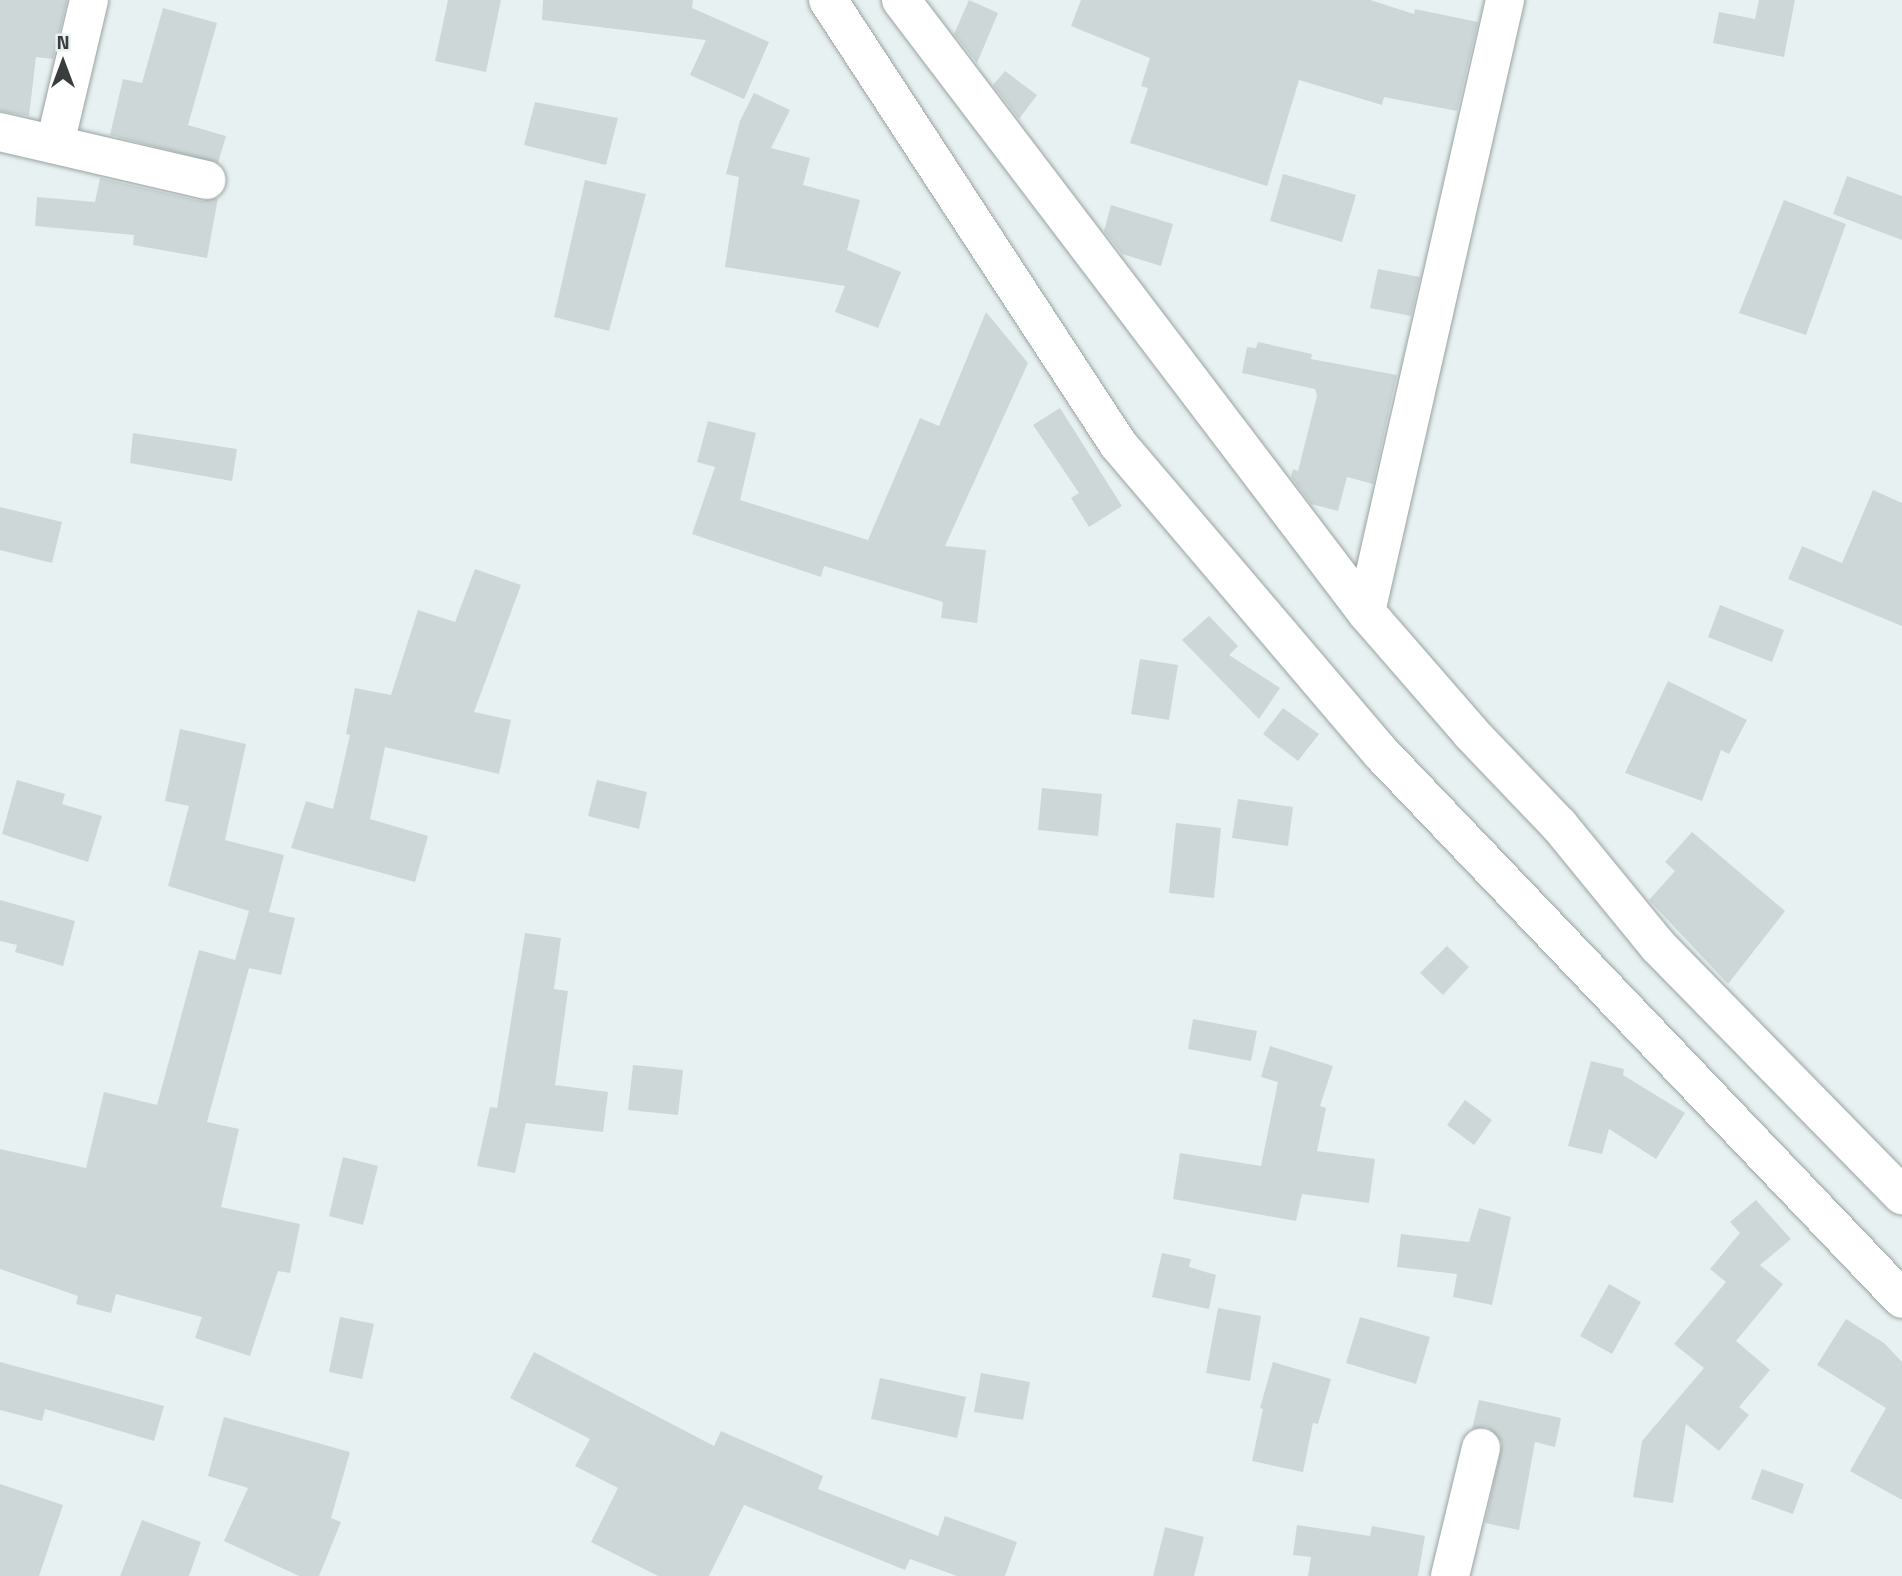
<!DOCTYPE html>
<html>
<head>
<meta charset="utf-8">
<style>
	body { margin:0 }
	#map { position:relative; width:1902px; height:1576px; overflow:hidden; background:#e8f1f1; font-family:"Titillium Web",sans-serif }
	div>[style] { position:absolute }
	.building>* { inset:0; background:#ced7d7 }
	.roads { filter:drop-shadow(0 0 2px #9aa2a2) drop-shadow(0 0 2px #9aa2a2) }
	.minor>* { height:38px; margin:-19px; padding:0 19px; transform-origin:19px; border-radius:19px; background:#fff }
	span { translate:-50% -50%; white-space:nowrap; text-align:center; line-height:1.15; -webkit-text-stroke:5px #e8f1f1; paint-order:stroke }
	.north { position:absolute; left:28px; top:28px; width:70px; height:70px; -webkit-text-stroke:5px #e8f1f1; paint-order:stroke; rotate:0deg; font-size:19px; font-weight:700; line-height:28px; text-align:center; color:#393d3d }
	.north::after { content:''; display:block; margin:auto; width:24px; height:32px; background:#393d3d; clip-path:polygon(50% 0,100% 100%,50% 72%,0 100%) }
</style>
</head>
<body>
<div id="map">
	<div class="building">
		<div style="clip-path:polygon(0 0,67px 0,53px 59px,36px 57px,29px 116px,0 111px)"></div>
		<div style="clip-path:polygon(448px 0,501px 0,486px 72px,435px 61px)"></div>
		<div style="clip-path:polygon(543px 0,693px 0,692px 8px,769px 42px,744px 99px,690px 75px,706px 40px,542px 20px)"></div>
		<div style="clip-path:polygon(969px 0,998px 13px,977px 63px,954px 34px)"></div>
		<div style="clip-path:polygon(1081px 0,1370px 0,1414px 14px,1415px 9px,1478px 22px,1457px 111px,1384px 97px,1382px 105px,1299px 80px,1267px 186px,1130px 143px,1148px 88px,1141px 86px,1150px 58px,1071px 26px)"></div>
		<div style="clip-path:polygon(1759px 0,1795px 0,1784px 57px,1713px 43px,1719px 12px,1755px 19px)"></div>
		<div style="clip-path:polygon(163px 8px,217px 23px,188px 125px,226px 136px,218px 163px,110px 135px,123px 79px,142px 83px)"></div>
		<div style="clip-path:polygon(1005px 71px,1037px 95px,1019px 119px,993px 85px)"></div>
		<div style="clip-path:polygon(754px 93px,790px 110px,771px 148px,810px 158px,803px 185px,860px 200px,847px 250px,901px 272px,878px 328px,835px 312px,845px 286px,725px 267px,739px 177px,726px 174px,740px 121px)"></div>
		<div style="clip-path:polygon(535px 102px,618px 118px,606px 165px,524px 145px)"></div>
		<div style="clip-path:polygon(1283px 174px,1356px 195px,1342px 242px,1270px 221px)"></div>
		<div style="clip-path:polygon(1847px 176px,1902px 196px,1902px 240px,1833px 214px)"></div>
		<div style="clip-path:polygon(100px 178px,201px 201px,218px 198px,207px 258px,133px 245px,134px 235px,35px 226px,37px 197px,95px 202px)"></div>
		<div style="clip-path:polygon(585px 180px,646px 194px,609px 331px,554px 317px)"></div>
		<div style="clip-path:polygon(1784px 200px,1846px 224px,1806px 335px,1739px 313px)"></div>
		<div style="clip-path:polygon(1111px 205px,1173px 224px,1161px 266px,1122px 254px,1104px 231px)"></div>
		<div style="clip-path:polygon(1378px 269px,1420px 277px,1411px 316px,1370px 308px)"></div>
		<div style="clip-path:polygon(986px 312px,1028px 363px,945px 546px,986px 550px,977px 623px,941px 618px,943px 602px,824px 566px,821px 577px,692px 534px,715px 467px,697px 462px,708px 421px,756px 433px,740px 500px,868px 540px,920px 418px,939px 426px)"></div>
		<div style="clip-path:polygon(1258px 342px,1312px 354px,1311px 359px,1397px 375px,1373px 484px,1347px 477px,1338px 511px,1311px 504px,1291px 477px,1293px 469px,1298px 471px,1317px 396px,1315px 389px,1242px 373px,1247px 347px,1256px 348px)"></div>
		<div style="clip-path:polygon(1060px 408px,1122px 506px,1089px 527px,1071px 498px,1079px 493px,1033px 425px)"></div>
		<div style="clip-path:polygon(133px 433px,237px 449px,232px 481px,130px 463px)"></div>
		<div style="clip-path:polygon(1873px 490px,1902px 503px,1902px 626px,1788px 579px,1802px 546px,1842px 563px)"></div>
		<div style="clip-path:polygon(0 507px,62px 522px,52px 563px,0 550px)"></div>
		<div style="clip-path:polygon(475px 569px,521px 585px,474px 712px,511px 720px,499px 774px,385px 747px,370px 819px,428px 836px,415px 882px,291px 848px,306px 801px,333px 809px,350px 735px,346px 734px,355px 688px,391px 695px,418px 610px,455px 622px)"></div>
		<div style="clip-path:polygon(1720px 605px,1784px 630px,1772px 662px,1708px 637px)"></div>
		<div style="clip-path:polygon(1209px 616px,1238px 646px,1229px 655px,1280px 688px,1259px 719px,1182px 640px)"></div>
		<div style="clip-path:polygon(1140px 659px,1178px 665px,1169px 720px,1131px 714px)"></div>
		<div style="clip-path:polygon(1668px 681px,1747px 720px,1729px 754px,1721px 750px,1702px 801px,1625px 773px)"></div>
		<div style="clip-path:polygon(1283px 708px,1319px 734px,1298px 761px,1263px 734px)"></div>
		<div style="clip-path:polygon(180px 729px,246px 744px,225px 840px,284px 855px,269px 912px,295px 918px,281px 975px,249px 968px,207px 1122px,239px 1129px,221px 1207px,300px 1224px,290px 1273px,278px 1271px,250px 1356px,195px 1338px,202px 1317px,116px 1294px,111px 1313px,76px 1304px,78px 1296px,0 1269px,0 1149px,86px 1168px,104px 1092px,157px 1105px,199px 950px,235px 960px,249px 911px,168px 886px,189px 806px,165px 801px)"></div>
		<div style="clip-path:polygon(17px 780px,65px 794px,62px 804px,102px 816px,88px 862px,2px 834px)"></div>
		<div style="clip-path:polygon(597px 780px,647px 792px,639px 829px,588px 816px)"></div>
		<div style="clip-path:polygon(1042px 788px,1102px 794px,1098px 836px,1038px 830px)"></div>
		<div style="clip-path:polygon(1238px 799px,1293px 807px,1288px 846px,1232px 838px)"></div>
		<div style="clip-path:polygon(1176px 823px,1221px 828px,1214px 898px,1169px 893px)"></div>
		<div style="clip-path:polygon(1692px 832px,1785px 911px,1728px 984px,1649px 900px,1675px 871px,1665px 862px)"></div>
		<div style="clip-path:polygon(0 900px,75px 921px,63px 966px,15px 952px,17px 945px,0 941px)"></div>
		<div style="clip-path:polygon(525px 933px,561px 938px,554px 989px,568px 991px,555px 1085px,608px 1092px,603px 1132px,526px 1123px,515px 1173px,477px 1166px,490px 1107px,497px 1108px)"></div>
		<div style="clip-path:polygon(1447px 946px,1469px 967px,1443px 995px,1420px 973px)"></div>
		<div style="clip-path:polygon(1193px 1019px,1257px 1031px,1251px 1061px,1188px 1049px)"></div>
		<div style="clip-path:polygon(1270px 1046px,1333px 1066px,1320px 1106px,1326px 1108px,1317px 1151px,1375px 1159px,1369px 1203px,1302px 1194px,1296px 1221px,1173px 1199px,1180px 1153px,1261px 1166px,1278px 1082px,1261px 1077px)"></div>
		<div style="clip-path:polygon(1591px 1061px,1624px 1069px,1623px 1075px,1685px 1113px,1656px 1159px,1609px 1129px,1602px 1154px,1568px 1146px)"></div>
		<div style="clip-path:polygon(633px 1065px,683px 1070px,678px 1115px,628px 1110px)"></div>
		<div style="clip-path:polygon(1465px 1100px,1492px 1120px,1474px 1145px,1447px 1125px)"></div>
		<div style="clip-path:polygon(343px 1157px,378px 1166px,363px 1225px,329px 1216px)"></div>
		<div style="clip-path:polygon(1756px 1200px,1791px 1239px,1760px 1265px,1783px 1284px,1736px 1341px,1770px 1370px,1739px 1407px,1749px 1415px,1719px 1451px,1686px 1424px,1673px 1503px,1633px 1497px,1642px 1441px,1704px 1368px,1674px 1344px,1726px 1282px,1710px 1269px,1740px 1233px,1730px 1222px)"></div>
		<div style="clip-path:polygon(1479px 1208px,1511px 1217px,1492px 1305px,1453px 1297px,1457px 1274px,1397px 1267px,1401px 1234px,1469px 1242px)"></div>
		<div style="clip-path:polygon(1162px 1253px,1191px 1259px,1189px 1267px,1216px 1275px,1209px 1309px,1152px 1297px)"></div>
		<div style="clip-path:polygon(1609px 1284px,1641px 1302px,1612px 1354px,1580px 1336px)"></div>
		<div style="clip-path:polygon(1218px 1308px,1261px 1316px,1250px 1381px,1206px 1373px)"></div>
		<div style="clip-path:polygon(340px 1317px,374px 1324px,362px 1379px,329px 1372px)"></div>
		<div style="clip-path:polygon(1360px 1317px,1430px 1337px,1416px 1384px,1346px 1363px)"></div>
		<div style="clip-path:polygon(1846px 1319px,1884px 1343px,1902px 1362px,1902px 1500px,1850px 1471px,1886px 1408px,1817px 1365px)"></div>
		<div style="clip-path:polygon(534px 1352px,714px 1446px,721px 1431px,823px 1476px,818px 1489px,938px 1536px,945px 1516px,1017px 1542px,1005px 1576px,957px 1576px,910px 1559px,905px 1570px,744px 1505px,709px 1576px,658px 1576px,591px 1542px,618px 1488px,575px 1466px,590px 1439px,510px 1398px)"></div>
		<div style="clip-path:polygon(0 1362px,164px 1406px,154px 1441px,45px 1409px,42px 1421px,0 1410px)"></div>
		<div style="clip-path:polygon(1273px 1362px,1331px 1379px,1318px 1424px,1313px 1423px,1303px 1472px,1252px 1461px,1263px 1409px,1260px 1408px)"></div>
		<div style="clip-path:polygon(981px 1373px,1030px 1382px,1023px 1420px,974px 1412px)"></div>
		<div style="clip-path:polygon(880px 1378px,966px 1397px,957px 1438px,871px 1419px)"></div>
		<div style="clip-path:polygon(1479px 1400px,1561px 1418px,1555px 1447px,1535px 1442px,1519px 1530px,1485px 1523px,1502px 1443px,1487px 1427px,1472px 1429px)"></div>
		<div style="clip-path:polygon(224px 1417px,350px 1452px,331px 1518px,341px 1522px,319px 1576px,299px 1576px,224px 1541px,248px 1488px,208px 1476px)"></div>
		<div style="clip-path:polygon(1762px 1469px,1804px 1484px,1793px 1514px,1751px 1499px)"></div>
		<div style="clip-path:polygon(0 1484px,63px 1505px,39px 1576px,0 1576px)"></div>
		<div style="clip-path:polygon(142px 1520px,201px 1542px,189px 1576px,120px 1576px)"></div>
		<div style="clip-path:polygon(1297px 1525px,1370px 1536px,1372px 1526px,1425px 1536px,1418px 1576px,1308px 1576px,1311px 1557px,1293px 1555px)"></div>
		<div style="clip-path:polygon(1165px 1527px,1204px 1537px,1194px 1576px,1153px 1576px)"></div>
	</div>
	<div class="roads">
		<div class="minor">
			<div style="left:828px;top:0;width:530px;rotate:56.85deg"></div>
			<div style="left:1118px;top:444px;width:407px;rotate:49.6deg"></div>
			<div style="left:1382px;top:754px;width:753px;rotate:46.34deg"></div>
			<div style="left:901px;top:0;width:769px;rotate:52.77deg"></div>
			<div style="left:1366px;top:612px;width:160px;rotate:49deg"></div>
			<div style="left:1471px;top:733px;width:127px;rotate:46.3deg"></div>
			<div style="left:1559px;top:825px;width:156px;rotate:50.7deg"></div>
			<div style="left:1658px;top:946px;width:349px;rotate:45.6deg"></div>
			<div style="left:0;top:132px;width:212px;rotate:13.1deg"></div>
			<div style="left:55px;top:144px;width:148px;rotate:-76.7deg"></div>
			<div style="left:1366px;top:612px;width:628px;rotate:-77.2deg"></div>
			<div style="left:1450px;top:1576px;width:132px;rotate:-76.4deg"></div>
		</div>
	</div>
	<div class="north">N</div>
</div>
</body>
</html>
